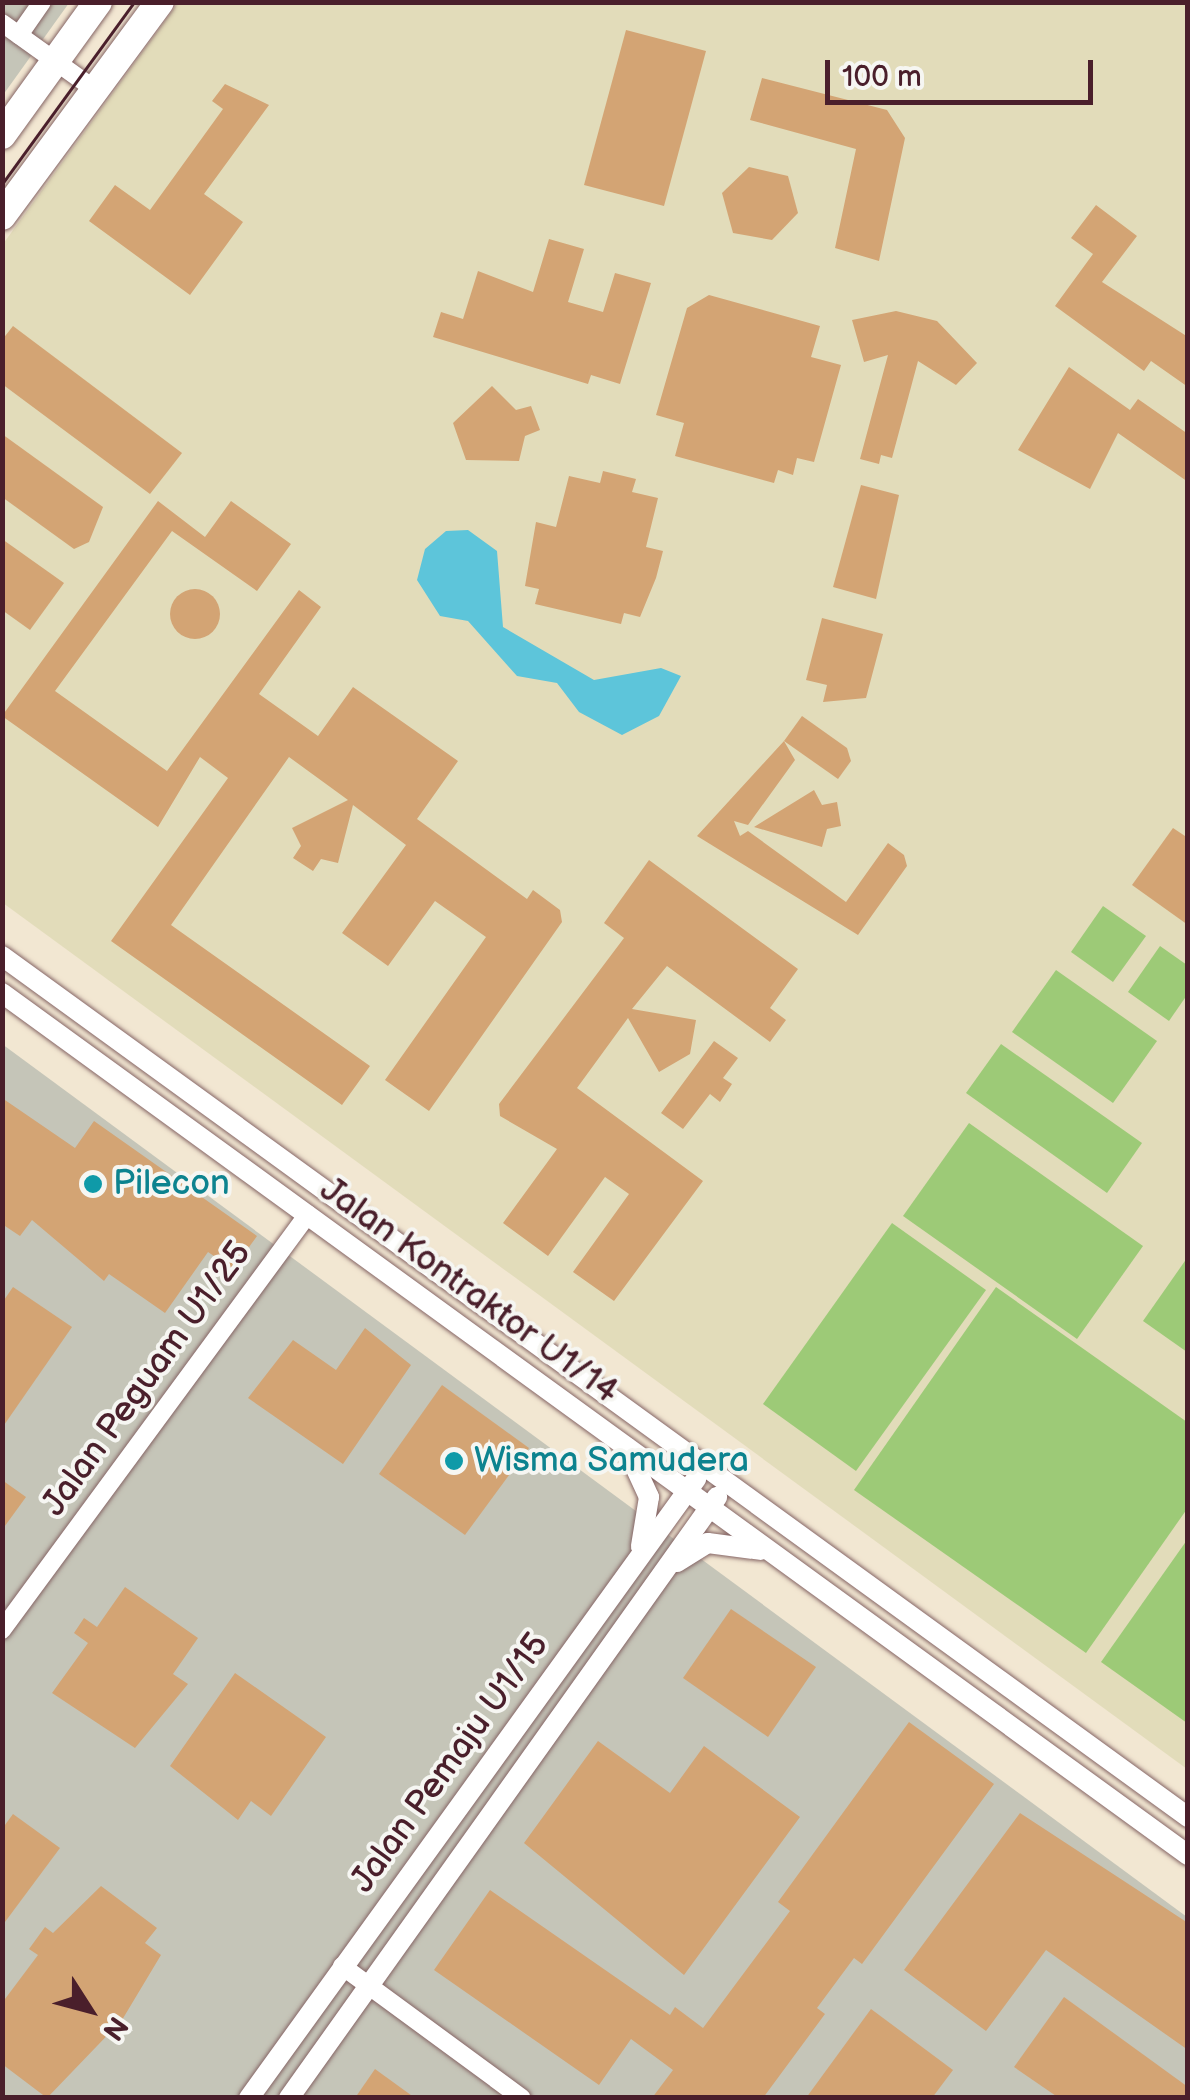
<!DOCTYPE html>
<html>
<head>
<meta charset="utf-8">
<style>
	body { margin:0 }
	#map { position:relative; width:1190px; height:2100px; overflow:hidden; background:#f2e7d2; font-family:"Balsamiq Sans",sans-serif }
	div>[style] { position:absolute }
	.built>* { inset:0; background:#e2dcba }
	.industrial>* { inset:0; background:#c5c5b8 }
	.green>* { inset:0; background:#9dca77 }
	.water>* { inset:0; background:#5dc5da }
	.building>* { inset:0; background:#d3a474 }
	.round { border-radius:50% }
	.roads { filter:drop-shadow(0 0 2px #856565) drop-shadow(0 0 2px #856565) }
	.minor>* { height:18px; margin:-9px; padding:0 9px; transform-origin:9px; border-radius:9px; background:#fff }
	.tertiary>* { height:20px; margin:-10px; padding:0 10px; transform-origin:10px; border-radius:10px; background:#fff }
	.primary>* { height:28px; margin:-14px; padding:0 14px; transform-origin:14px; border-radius:14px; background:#fff }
	.tram>* { height:2.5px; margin:-1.25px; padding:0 1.25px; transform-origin:1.25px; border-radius:1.25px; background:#4a1f2b }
	.dots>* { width:28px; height:28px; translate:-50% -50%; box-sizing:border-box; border:5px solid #f6f6f2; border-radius:50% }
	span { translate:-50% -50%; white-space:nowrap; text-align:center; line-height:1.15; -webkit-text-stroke:8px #f6f6f2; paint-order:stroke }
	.culture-label { font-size:35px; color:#0d838f }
	.left { translate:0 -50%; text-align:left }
	.street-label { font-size:35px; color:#4a1f2b }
	.frame { position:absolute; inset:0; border:5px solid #4a1f2b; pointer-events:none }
	.north { position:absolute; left:40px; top:1960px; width:100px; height:100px; -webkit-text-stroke:8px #f6f6f2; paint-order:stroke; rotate:126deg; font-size:28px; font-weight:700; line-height:40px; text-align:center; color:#4a1f2b }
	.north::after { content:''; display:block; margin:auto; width:35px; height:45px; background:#4a1f2b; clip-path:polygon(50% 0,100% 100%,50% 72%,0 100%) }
	.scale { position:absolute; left:825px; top:60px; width:268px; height:45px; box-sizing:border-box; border:5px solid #4a1f2b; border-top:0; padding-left:12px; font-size:30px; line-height:35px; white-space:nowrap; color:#4a1f2b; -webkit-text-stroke:8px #f6f6f2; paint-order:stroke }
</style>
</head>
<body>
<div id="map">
	<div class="built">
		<div style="clip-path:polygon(178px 3px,1187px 3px,1187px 1769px,3px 903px,3px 244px)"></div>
	</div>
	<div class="industrial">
		<div style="clip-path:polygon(3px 3px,69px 3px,3px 95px)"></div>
		<div style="clip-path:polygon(2px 1044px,1187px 1917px,1187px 2097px,3px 2097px)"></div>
	</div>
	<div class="green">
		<div style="clip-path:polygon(1103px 906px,1146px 936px,1113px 982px,1071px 952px)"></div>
		<div style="clip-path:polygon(1160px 946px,1187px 965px,1187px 995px,1169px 1021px,1128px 992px)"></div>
		<div style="clip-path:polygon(1056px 970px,1157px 1041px,1113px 1103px,1012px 1032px)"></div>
		<div style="clip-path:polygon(1001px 1044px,1142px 1143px,1107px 1193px,966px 1093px)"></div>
		<div style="clip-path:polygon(969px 1123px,1143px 1246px,1077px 1339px,903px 1216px)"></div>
		<div style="clip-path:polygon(892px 1223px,986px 1290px,856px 1471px,763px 1404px)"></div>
		<div style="clip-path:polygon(1187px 1258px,1187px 1352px,1143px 1321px)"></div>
		<div style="clip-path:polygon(996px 1287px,1187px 1422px,1187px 1509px,1086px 1653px,854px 1490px)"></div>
		<div style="clip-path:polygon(1187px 1540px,1187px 1723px,1101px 1662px)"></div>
	</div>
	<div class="water">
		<div style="clip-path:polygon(468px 530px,497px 551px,503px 627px,594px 680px,661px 668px,681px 676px,659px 716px,622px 735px,579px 712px,557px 683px,517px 676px,468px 621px,440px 616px,417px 580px,425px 549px,446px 531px)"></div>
	</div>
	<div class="building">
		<div style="clip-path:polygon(626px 30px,706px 51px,664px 206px,584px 185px)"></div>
		<div style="clip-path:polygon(762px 78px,887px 110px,905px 138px,879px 261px,835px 248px,856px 149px,750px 120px)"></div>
		<div style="clip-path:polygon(225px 84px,269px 105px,204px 194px,243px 222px,190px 295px,89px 221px,115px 185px,150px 210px,223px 109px,212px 101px)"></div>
		<div style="clip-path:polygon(749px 167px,788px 176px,798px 213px,772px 240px,733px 233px,722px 193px)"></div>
		<div style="clip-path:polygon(1096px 205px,1137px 236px,1102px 282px,1188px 337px,1188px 387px,1151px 361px,1144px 371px,1055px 306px,1093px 254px,1071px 238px)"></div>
		<div style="clip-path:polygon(549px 239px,584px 249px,568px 302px,603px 312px,615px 273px,651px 283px,620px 384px,591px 375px,588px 384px,433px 337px,441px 312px,463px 319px,478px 271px,533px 292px)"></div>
		<div style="clip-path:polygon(709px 295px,820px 326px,811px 357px,841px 365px,814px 462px,797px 458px,793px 475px,778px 470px,774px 483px,675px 456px,684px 423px,656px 415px,687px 308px)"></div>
		<div style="clip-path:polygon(896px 311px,937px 321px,977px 363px,956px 385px,918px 361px,892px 458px,881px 455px,879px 464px,860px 459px,888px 355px,864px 362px,852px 320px)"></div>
		<div style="clip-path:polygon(13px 326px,182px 453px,150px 494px,2px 384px,2px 340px)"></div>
		<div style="clip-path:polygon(1069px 367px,1130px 410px,1138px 399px,1188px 434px,1188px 482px,1118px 433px,1090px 489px,1018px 450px)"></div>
		<div style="clip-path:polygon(492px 386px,516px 410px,531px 406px,540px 430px,525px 436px,519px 461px,466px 460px,453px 423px)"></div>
		<div style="clip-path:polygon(2px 434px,103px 507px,89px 542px,74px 549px,2px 497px)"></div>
		<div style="clip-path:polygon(603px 471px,636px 479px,632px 492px,658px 498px,646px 547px,663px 551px,656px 578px,640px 617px,624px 613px,621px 624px,535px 604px,539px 589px,525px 586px,536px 522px,556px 527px,569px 476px,600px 483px)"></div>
		<div style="clip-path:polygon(861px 485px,899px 495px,876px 599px,833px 587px)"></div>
		<div style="clip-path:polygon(158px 501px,205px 537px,231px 501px,291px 544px,257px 591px,172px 531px,55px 691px,167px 771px,299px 590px,321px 607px,259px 694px,318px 736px,353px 687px,458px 761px,417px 819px,527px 899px,533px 890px,560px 910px,562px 922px,429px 1111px,385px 1080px,486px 937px,435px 901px,388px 966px,342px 933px,406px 845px,353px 805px,338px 863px,321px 859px,313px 871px,293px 858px,301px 846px,292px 828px,348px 800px,289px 757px,171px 925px,370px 1066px,342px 1105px,111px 941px,228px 778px,200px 757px,158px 827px,2px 716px)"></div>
		<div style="clip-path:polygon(2px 539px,64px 583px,30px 630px,2px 610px)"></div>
		<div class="round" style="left:170px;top:589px;width:50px;height:50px"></div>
		<div style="clip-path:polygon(822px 618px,883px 634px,866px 698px,823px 702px,827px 685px,806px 680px)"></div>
		<div style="clip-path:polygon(802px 716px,847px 748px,851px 761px,838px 779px,784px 741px)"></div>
		<div style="clip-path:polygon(784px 741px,795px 760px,748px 825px,734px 821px,740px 836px,748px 831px,846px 902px,888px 843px,904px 855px,907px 866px,858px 935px,697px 836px)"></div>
		<div style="clip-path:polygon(814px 790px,822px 805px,837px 802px,841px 826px,827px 829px,822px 847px,754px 827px)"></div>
		<div style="clip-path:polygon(1173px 828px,1188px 838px,1188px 925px,1132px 885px)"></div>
		<div style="clip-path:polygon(649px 860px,798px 969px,770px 1008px,786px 1020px,770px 1042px,667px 966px,632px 1009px,696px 1020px,690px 1054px,659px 1072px,628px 1018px,577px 1088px,703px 1181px,614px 1301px,573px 1272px,629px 1194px,605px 1177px,548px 1256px,503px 1223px,557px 1149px,500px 1116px,499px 1104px,624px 938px,604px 923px)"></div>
		<div style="clip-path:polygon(714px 1041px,738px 1058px,723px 1078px,732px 1084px,720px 1102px,710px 1094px,683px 1129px,661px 1113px)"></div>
		<div style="clip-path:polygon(2px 1098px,75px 1148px,94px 1121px,257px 1236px,233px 1269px,208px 1252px,165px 1313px,109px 1274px,104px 1281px,32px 1220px,20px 1236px,2px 1224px)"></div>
		<div style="clip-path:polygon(13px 1287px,72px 1327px,2px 1428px,2px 1303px)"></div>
		<div style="clip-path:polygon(365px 1328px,411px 1365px,343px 1464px,248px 1398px,293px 1340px,336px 1370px)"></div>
		<div style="clip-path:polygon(442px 1385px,529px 1448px,465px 1535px,379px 1474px)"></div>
		<div style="clip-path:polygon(2px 1480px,26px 1497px,2px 1530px)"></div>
		<div style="clip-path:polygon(125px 1587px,198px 1638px,173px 1674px,188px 1684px,135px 1748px,52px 1693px,88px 1643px,74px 1633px,84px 1618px,97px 1627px)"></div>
		<div style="clip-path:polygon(731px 1609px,816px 1667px,768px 1737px,683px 1678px)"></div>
		<div style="clip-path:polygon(235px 1673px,326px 1737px,271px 1816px,251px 1801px,238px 1820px,170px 1766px)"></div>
		<div style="clip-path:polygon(909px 1722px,994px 1784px,862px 1964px,854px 1958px,817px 2008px,825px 2014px,763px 2098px,652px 2098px,673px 2070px,631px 2039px,599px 2085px,434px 1970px,490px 1890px,670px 2015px,675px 2007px,703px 2028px,790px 1911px,778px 1902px)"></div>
		<div style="clip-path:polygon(598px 1741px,670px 1793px,704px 1746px,800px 1817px,684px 1975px,524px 1843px)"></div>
		<div style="clip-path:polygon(1020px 1813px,1188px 1923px,1188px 2050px,1046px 1950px,986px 2031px,904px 1970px)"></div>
		<div style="clip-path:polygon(13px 1814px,60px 1848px,2px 1926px,2px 1829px)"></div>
		<div style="clip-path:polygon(101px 1886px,157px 1928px,145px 1943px,161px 1955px,122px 2020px,47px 2098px,2px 2064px,2px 2003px,38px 1955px,29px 1949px,45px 1927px,53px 1933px)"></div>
		<div style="clip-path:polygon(1064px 1997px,1188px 2087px,1188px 2098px,1059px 2098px,1014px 2067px)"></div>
		<div style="clip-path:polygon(871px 2009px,953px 2070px,932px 2098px,806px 2098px)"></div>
		<div style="clip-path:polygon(375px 2069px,415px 2098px,355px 2098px)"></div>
	</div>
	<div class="roads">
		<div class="minor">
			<div style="left:2px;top:23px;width:117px;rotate:35.6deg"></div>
			<div style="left:19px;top:35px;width:40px;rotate:-55.1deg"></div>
			<div style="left:2px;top:1630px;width:516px;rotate:-53.66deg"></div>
			<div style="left:342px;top:1966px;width:223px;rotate:36.3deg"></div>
		</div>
		<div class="tertiary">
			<div style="left:2px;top:956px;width:1466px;rotate:35.98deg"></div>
			<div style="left:2px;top:993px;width:1466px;rotate:36.01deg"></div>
			<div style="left:626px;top:1447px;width:55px;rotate:65.3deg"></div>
			<div style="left:649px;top:1497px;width:50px;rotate:99.3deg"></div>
			<div style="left:677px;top:1562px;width:36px;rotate:-32deg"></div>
			<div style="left:708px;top:1543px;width:53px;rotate:7.5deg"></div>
			<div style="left:249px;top:2098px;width:764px;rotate:-54.17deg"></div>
			<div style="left:289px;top:2098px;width:738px;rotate:-54.54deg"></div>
		</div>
		<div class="primary">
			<div style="left:2px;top:135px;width:164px;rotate:-54.2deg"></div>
			<div style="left:2px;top:216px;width:266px;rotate:-53.6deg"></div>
		</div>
	</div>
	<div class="tram">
		<div style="left:2px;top:184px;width:225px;rotate:-54deg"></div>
	</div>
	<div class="dots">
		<div style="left:93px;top:1184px;background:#0f9aa8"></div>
		<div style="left:454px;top:1461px;background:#0f9aa8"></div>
	</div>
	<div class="culture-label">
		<span class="left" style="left:113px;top:1184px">Pilecon</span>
		<span class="left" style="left:474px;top:1461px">Wisma Samudera</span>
	</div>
	<div class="street-label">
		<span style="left:469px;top:1291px;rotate:36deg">Jalan Kontraktor U1/14</span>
		<span style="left:147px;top:1379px;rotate:-54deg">Jalan Peguam U1/25</span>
		<span style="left:450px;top:1763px;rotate:-54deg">Jalan Pemaju U1/15</span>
	</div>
	<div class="frame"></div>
	<div class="north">N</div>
	<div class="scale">100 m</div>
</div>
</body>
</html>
